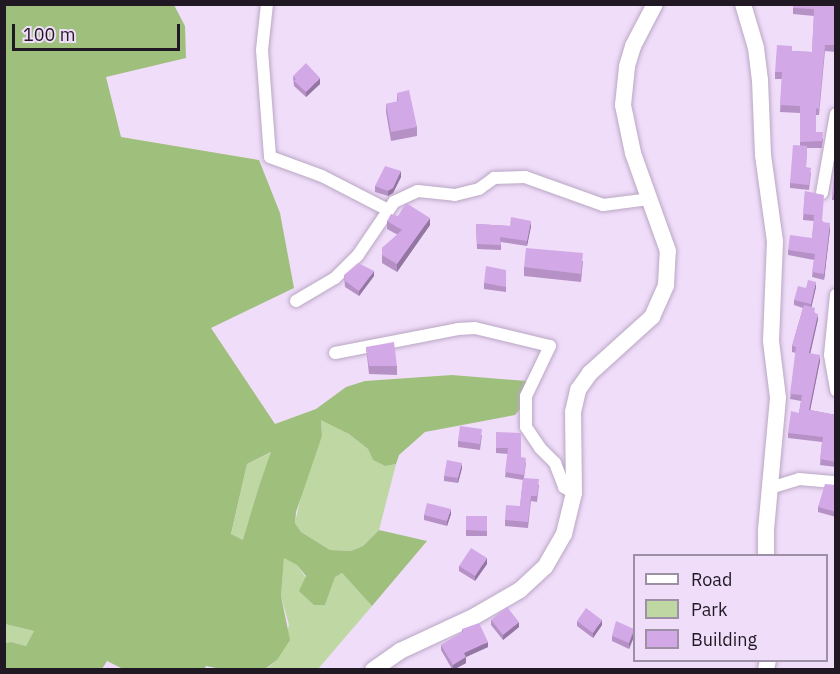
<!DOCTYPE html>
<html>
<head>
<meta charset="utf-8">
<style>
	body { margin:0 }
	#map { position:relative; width:840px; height:674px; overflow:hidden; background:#f0ddfa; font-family:"IBM Plex Sans",sans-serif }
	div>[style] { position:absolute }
	.green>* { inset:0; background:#bed7a3 }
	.forest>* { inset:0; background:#9fbf7c }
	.roads { filter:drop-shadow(0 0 2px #b9a7c3) drop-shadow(0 0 2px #b9a7c3) }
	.street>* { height:12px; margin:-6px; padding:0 6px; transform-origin:6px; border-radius:6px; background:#fff }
	.secondary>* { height:16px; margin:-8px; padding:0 8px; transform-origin:8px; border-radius:8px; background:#fff }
	.wall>* { inset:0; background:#b591c6 }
	.shaded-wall>* { inset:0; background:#9376a1 }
	.building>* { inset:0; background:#d2a9e6 }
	span { translate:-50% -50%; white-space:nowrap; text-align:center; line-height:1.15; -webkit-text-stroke:4.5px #f0ddfa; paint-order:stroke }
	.frame { position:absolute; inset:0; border:6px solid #201923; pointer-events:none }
	.legend { position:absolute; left:633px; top:554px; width:195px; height:108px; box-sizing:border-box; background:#f0ddfa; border:2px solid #9d8fa4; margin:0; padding:8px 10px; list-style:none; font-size:18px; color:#201923 }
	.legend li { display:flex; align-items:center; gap:12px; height:30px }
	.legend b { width:30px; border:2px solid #9d8fa4 }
	.scale { position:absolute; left:12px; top:24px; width:168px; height:27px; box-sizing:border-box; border:3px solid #201923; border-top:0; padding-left:8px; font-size:18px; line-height:21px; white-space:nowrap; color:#201923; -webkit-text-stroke:4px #f0ddfa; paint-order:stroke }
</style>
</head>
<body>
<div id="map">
	<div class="green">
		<div style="clip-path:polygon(321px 419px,349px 434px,368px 449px,373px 460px,385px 466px,396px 464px,379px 530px,363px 546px,351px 551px,330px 550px,301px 532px,295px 523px,303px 487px,322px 436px)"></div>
		<div style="clip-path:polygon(272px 452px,259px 486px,244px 540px,231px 535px,247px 464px)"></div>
		<div style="clip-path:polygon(284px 557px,297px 565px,325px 605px,335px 576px,342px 573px,372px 606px,318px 669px,265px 670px,277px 660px,289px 625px,281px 596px)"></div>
		<div style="clip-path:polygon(5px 624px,34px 631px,26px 646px,11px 642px,5px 643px)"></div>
	</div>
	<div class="forest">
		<div style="clip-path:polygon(evenodd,5px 5px,174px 5px,185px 26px,186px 58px,106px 77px,121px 137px,259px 160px,280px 213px,294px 288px,211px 328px,275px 424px,316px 409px,346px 387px,365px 381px,452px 375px,527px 381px,521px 408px,515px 415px,425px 432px,399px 455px,396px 464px,385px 466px,373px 460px,368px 449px,349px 434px,321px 420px,322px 436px,296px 512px,295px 523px,301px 532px,330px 550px,351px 551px,363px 546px,379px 530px,427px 541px,372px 606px,342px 573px,335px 577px,325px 605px,314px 605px,299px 591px,306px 576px,297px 565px,284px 558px,281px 596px,290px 640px,277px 660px,265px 669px,221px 669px,206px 666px,204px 670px,123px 669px,107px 661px,102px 669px,5px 669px,5px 643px,11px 642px,26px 646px,34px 631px,5px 624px,5px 5px,271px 452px,259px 486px,243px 540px,231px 534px,247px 464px,271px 452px)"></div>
	</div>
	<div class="roads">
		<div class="street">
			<div style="left:267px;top:4px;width:46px;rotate:96.2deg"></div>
			<div style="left:262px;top:50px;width:107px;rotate:85.7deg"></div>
			<div style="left:270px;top:157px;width:55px;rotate:20.1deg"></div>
			<div style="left:322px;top:176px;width:74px;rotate:27.3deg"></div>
			<div style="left:822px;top:193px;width:80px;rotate:-80deg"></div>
			<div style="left:836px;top:295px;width:60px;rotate:95.7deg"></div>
			<div style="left:830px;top:355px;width:36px;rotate:80deg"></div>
			<div style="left:296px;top:301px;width:45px;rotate:-30.5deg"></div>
			<div style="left:335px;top:278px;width:33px;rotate:-45deg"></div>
			<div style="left:358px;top:255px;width:64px;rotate:-55.8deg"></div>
			<div style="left:394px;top:202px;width:26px;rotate:-25deg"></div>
			<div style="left:418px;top:191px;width:37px;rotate:6deg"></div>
			<div style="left:455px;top:195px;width:25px;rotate:-14deg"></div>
			<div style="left:479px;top:189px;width:19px;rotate:-36deg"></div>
			<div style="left:494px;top:178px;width:31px;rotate:-2deg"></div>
			<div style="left:525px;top:177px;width:83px;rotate:19.7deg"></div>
			<div style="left:603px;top:205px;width:46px;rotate:-7.4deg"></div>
			<div style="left:335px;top:353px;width:125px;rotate:-11deg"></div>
			<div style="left:458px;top:329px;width:17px;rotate:-3deg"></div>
			<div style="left:475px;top:328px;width:77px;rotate:13.5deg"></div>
			<div style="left:550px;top:346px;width:55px;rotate:115.6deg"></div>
			<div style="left:526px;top:396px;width:31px;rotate:90deg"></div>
			<div style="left:526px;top:427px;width:25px;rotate:56deg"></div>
			<div style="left:540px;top:448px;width:21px;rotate:45deg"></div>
			<div style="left:555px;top:463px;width:26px;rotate:69deg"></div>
			<div style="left:564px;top:487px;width:12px;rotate:31deg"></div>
			<div style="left:770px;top:488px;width:30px;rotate:-17deg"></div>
			<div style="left:799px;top:479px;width:37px;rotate:5deg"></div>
		</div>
		<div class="secondary">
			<div style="left:743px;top:4px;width:46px;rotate:73.5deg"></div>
			<div style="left:756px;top:48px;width:32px;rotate:83deg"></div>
			<div style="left:760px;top:80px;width:75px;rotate:87.7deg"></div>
			<div style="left:763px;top:155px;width:87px;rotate:82.1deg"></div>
			<div style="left:775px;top:241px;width:100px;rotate:92.3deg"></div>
			<div style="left:771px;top:341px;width:57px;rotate:83deg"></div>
			<div style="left:778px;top:398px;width:133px;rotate:95.2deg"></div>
			<div style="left:766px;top:530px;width:26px;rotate:90deg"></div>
			<div style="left:373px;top:670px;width:33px;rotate:-35deg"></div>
			<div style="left:400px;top:651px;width:83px;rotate:-25deg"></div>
			<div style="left:475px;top:616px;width:52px;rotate:-30deg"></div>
			<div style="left:520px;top:590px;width:34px;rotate:-43deg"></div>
			<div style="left:545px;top:567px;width:38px;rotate:-60deg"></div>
			<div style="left:564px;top:534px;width:42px;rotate:-76.3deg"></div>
			<div style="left:574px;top:493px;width:81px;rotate:-90.7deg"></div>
			<div style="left:573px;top:412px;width:23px;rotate:-77deg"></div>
			<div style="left:578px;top:390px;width:21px;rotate:-55deg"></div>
			<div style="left:590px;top:373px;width:84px;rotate:-42.1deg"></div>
			<div style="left:652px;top:317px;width:35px;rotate:-66deg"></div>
			<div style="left:666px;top:285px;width:34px;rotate:-87deg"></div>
			<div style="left:668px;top:251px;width:104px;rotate:-109.7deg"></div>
			<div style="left:633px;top:153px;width:49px;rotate:-101.8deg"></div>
			<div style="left:623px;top:105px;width:39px;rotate:-84deg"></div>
			<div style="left:627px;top:66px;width:21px;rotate:-73deg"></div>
			<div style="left:633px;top:46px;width:47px;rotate:-62.4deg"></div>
			<div style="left:766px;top:670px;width:10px;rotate:-79deg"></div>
		</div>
	</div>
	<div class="wall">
		<div style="clip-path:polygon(793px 4px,836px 4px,836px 52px,825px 51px,819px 115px,816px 115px,816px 132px,823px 139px,822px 148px,807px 148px,806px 167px,811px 173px,809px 190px,790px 188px,790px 183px,800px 145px,800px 113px,780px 112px,782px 79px,775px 79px,775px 72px,792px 51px,812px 52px,814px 16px,793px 14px)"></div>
		<div style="clip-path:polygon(293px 76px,320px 84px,306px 97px,294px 86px)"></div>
		<div style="clip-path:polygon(397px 93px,417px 127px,417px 136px,391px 141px,386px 112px,386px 104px,397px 102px)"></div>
		<div style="clip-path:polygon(836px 159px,836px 200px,832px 200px)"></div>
		<div style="clip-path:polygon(401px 177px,393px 193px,388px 196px,375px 192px,375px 186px)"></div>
		<div style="clip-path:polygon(805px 191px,823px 222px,830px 229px,824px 280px,812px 277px,814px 260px,788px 255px,788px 250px,812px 238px,814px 221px,803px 220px)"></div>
		<div style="clip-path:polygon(387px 221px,430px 225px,397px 272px,382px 263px,382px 248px,398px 235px,387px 229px)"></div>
		<div style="clip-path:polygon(476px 224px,510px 226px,531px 226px,527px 246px,501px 242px,501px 250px,477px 249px)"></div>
		<div style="clip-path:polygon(583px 261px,581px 282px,524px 276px,524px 267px)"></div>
		<div style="clip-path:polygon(506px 270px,506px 292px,484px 289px,484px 283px)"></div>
		<div style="clip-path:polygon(344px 275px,374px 276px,359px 296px,345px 287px)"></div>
		<div style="clip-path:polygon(816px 287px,811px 307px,815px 313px,818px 319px,810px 354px,820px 361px,810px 410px,836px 415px,836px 467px,820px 465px,822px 442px,788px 438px,788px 433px,799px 413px,801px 401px,790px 399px,796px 353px,792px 352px,792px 346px,803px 308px,794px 305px,794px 300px)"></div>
		<div style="clip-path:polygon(366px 347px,397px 366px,397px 375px,369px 374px)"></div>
		<div style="clip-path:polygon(496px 432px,526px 463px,524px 478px,539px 485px,537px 502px,531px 501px,528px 528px,505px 526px,505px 520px,520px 506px,523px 480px,505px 477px,508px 454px,496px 453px)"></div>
		<div style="clip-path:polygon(482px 435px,480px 450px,458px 447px,458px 441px)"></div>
		<div style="clip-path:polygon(462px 468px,458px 483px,444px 481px,444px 476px)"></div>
		<div style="clip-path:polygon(836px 485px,836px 517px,818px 512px,818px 507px)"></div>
		<div style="clip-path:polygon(451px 514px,447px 526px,424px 520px,424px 515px)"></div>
		<div style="clip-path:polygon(466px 516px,487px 516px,487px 536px,466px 536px)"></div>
		<div style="clip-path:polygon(487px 564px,475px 581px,459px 571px,459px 566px)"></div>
		<div style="clip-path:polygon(491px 620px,519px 627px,503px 640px,491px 625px)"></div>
		<div style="clip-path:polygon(577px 621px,602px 625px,593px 638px,577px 626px)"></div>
		<div style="clip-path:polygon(462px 629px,488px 647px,466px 657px,466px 663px,455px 669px,452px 669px,441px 650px,441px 645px,462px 633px)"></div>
		<div style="clip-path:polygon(634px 629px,629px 649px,612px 641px,612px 636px)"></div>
	</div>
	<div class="shaded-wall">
		<div style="clip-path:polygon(320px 78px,320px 84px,306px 97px,306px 92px)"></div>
		<div style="clip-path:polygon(401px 171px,401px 177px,393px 193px,388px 196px,388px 191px)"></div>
		<div style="clip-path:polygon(430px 218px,430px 225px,397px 272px,397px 264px)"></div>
		<div style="clip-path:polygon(531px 221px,531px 226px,527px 246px,527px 241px)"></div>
		<div style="clip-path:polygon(830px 223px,830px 229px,824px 280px,824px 274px)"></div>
		<div style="clip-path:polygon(374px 271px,374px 276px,359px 296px,359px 291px)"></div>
		<div style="clip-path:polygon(816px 282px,816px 287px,811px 309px,811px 304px)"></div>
		<div style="clip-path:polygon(818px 314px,818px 319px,809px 359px,809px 353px)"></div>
		<div style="clip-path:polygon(820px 355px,820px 361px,809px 416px,809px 410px)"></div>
		<div style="clip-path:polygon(462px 463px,462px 468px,458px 483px,458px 478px)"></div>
		<div style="clip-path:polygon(451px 509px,451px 514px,447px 526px,447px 521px)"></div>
		<div style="clip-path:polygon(487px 558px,487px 564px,475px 581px,475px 576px)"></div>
		<div style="clip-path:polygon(602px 620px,602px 625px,593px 638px,593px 633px)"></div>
		<div style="clip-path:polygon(519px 622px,519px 627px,503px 640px,503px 635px)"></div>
		<div style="clip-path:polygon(634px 631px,634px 637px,629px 649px,629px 643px)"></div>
		<div style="clip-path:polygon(488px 642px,488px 647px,466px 657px,466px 663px,455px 669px,453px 669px,453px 665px,464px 653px)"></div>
	</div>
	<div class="building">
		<div style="clip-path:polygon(793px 4px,836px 4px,836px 45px,825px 45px,819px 109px,816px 108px,816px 132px,823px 132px,822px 141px,800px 142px,800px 106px,780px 105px,782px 72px,775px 72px,777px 45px,792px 46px,792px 51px,812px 52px,814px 9px,793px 8px)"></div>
		<div style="clip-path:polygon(306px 63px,320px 78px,306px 92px,294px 81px,296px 79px,293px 76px)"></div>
		<div style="clip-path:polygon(409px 90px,417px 127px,391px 132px,386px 104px,398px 101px,397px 93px)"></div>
		<div style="clip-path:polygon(793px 145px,807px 146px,806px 167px,811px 168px,809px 185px,790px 183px)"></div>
		<div style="clip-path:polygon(836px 159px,836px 194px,832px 194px)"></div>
		<div style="clip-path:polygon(385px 166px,401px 171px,393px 188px,388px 191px,375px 186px)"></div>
		<div style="clip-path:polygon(805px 191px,824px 195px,822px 222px,830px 223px,824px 274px,812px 272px,815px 254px,788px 250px,790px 235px,812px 238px,814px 215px,803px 214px)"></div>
		<div style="clip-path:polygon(406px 203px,430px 218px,397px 264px,382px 255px,382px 248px,402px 230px,387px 221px,391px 214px,398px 216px)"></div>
		<div style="clip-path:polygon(511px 217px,531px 221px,527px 241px,500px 237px,501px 245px,477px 244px,476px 224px,510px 226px)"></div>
		<div style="clip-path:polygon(526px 248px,583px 253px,581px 274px,524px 267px)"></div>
		<div style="clip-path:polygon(358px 263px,374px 271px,359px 291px,345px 281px,344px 275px)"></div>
		<div style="clip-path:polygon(486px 266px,506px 270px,506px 287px,484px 283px)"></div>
		<div style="clip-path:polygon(808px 280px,816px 282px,811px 304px,794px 300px,798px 286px,806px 288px)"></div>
		<div style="clip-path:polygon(804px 305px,815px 308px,814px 313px,818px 314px,809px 353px,820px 355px,809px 410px,836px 415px,836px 462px,820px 459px,823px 437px,788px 433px,791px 411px,799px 413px,802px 395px,790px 394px,796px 347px,792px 346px)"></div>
		<div style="clip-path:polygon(394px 342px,397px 366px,369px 366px,366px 347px)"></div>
		<div style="clip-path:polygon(460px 426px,482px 429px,480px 444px,458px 441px)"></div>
		<div style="clip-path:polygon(496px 432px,521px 433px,521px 457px,526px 458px,524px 475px,505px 472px,508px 448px,496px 448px)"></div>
		<div style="clip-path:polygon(447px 460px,462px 463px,458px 478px,444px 476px)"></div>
		<div style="clip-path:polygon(523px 478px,539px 479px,537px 496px,531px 496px,528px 522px,505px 520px,506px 505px,520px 506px)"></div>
		<div style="clip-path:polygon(825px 484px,836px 485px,836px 512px,818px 507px)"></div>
		<div style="clip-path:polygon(427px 503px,451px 509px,447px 521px,424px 515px)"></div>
		<div style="clip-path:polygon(466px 516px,487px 516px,487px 531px,466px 530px)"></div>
		<div style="clip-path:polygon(471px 548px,487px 558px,475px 576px,459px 566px)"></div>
		<div style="clip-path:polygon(507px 607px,519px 622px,503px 635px,491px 620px)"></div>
		<div style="clip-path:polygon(586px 608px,602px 620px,593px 633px,577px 621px)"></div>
		<div style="clip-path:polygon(616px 621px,634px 629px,629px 643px,612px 636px)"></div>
		<div style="clip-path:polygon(479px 623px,488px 642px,464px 653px,466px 657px,453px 665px,441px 645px,463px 632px,462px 629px)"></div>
	</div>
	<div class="frame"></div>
	<ul class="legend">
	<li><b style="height:8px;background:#fff"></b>Road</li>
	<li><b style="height:16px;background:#bed7a3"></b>Park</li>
	<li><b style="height:16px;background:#d2a9e6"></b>Building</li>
	</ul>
	<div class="scale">100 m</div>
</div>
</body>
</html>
